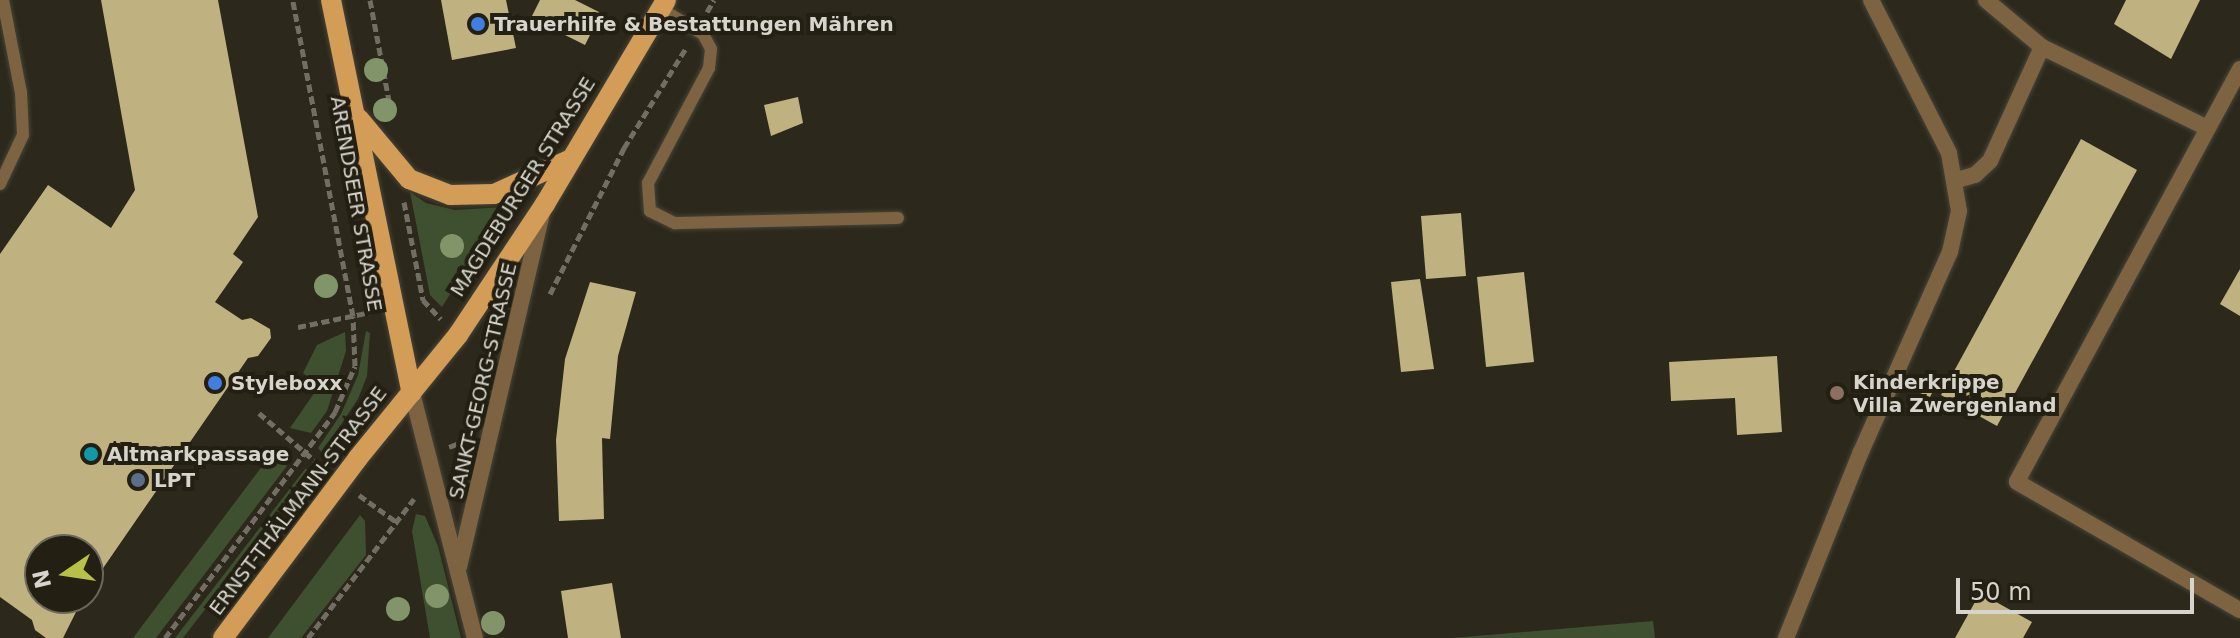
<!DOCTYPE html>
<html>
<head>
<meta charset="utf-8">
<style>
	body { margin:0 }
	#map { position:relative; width:2240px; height:638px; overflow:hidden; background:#2c281c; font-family:"DejaVu Sans",sans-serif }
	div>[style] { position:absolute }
	.green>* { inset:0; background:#3e5030 }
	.building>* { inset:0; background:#c0b180 }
	.path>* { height:5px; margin-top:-2.5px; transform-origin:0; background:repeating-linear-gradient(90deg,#726e64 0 8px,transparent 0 12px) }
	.roads { filter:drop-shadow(0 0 2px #474438) drop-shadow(0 0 2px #474438) }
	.service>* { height:12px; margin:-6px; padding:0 6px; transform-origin:6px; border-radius:6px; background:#7e6343 }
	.minor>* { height:16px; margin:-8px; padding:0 8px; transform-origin:8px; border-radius:8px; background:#7e6343 }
	.primary>* { height:20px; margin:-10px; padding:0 10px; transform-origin:10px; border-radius:10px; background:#d39c57 }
	.trees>* { width:24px; height:24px; margin:-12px; border-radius:50%; background:#81946a }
	.dots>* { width:22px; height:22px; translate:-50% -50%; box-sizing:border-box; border:4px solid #231f13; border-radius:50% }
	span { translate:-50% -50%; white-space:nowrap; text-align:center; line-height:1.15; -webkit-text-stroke:8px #231f13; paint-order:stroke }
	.poi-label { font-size:20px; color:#d6d4cc; font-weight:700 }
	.left { translate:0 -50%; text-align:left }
	.street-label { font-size:20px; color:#d6d4cc }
	.north { position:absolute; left:24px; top:534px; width:80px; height:80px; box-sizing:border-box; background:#231f13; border:2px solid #6b675d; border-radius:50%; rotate:257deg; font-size:22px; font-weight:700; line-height:32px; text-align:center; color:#d6d4cc }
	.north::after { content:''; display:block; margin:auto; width:28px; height:36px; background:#b8c147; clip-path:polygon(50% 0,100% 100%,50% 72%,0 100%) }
	.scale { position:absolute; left:1956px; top:578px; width:238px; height:36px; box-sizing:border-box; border:4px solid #d6d4cc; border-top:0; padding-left:10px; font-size:24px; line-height:28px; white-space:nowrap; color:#d6d4cc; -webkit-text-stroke:6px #231f13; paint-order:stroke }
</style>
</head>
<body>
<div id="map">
	<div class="green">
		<div style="clip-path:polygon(410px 192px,426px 203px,455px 210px,505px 207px,442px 307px,430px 295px)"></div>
		<div style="clip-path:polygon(366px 331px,370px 333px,367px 376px,358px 399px,322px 453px,318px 448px,341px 414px,358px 375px)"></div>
		<div style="clip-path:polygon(345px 332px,346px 351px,327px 411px,311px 433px,290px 428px,319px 386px,303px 373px,317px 345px)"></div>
		<div style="clip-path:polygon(275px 449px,287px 466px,156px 638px,133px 638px)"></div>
		<div style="clip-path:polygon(305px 469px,310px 470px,237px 568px,183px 638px,175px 638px)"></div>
		<div style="clip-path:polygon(416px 514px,425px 516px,438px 546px,461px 638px,430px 638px,412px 531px)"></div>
		<div style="clip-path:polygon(360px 515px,365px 521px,366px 555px,301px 638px,268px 638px)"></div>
		<div style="clip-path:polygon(1653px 621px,1655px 638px,1452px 638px)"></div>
	</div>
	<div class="building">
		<div style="clip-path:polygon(101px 0,218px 0,258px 217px,233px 254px,243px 262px,215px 302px,242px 320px,251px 318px,270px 329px,271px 338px,258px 356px,248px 358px,88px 590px,88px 550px,40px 550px,40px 598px,83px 598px,63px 638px,46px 638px,35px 630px,32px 620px,0 597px,0 254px,48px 185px,111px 228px,135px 190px)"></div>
		<div style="clip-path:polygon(441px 0,506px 0,516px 48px,452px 60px)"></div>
		<div style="clip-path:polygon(540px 0,575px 0,601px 13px,585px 45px,531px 18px)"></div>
		<div style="clip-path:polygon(2126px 0,2200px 0,2171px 59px,2114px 24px)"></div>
		<div style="clip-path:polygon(798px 97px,803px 123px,771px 136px,764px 105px)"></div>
		<div style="clip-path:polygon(2081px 139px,2137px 170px,1997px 426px,1941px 395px)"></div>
		<div style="clip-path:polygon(1461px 213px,1466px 276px,1426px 279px,1421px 216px)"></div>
		<div style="clip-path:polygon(2240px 269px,2240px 316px,2220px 304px)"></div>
		<div style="clip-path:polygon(1524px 272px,1534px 362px,1486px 367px,1477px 277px)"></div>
		<div style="clip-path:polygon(1420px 279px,1434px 369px,1401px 372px,1391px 282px)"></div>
		<div style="clip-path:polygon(590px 282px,636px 292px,618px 356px,610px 439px,602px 438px,604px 519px,559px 521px,556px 440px,565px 359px)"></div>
		<div style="clip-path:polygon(1777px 356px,1782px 432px,1737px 435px,1735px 398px,1671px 401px,1669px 362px)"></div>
		<div style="clip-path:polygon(1927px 378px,1937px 383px,1930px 397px,1920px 393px)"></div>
		<div style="clip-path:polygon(612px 583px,621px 638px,568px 638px,561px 591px)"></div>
		<div style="clip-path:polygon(1980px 593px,2032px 622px,2023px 638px,1955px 638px)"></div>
	</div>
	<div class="path">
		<div style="left:370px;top:0;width:118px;rotate:79.3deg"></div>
		<div style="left:707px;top:12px;width:14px;rotate:-60deg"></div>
		<div style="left:404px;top:202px;width:100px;rotate:79deg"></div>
		<div style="left:423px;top:300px;width:26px;rotate:47deg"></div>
		<div style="left:550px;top:294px;width:164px;rotate:-63.1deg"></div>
		<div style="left:624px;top:148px;width:118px;rotate:-58.2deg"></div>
		<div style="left:298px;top:327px;width:75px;rotate:-11.6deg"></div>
		<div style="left:259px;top:413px;width:83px;rotate:40.6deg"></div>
		<div style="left:449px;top:447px;width:19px;rotate:-21deg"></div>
		<div style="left:359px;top:495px;width:48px;rotate:35.7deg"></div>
		<div style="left:165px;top:638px;width:283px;rotate:-53deg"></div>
		<div style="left:335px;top:412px;width:50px;rotate:-66.5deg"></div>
		<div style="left:355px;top:366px;width:50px;rotate:-92.3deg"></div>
		<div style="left:353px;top:316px;width:322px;rotate:-100.8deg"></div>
		<div style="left:308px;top:638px;width:175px;rotate:-52.7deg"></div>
	</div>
	<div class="roads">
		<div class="service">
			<div style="left:661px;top:9px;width:49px;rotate:30.8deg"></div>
			<div style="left:703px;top:34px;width:17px;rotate:62deg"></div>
			<div style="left:711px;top:49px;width:19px;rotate:96deg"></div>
			<div style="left:709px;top:68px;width:130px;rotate:117.9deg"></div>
			<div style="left:648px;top:183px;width:28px;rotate:86deg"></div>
			<div style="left:650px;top:211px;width:28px;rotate:26deg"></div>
			<div style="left:675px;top:223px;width:223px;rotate:-1.3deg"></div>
			<div style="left:0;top:184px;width:54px;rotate:-64.9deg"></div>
			<div style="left:23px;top:135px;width:42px;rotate:-92.7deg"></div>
			<div style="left:21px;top:93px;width:95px;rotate:-101deg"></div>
		</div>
		<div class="minor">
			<div style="left:1986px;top:0;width:73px;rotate:40deg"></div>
			<div style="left:2042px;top:47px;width:184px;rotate:26.1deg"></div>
			<div style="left:2240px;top:69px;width:469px;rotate:118.4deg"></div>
			<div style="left:2017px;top:482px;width:257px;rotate:29.9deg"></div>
			<div style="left:1957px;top:180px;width:19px;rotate:-16deg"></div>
			<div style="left:1975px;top:175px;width:21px;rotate:-43deg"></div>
			<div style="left:1990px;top:161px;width:125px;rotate:-65.5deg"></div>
			<div style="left:412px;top:393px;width:253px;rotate:75.6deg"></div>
			<div style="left:459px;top:567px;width:363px;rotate:-76.8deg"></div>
			<div style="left:1786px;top:638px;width:198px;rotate:-68.1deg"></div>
			<div style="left:1860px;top:454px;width:221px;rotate:-66deg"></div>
			<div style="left:1950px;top:252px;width:42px;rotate:-77.6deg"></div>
			<div style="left:1959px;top:211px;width:59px;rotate:-99.8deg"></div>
			<div style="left:1949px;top:153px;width:172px;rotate:-117deg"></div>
		</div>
		<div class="primary">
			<div style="left:331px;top:0;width:401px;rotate:78.4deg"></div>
			<div style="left:359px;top:119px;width:78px;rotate:50.2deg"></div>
			<div style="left:409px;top:179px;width:44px;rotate:21.3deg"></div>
			<div style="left:450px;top:195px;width:44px;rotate:-1.3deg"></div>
			<div style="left:494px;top:194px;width:85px;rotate:-24.4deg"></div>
			<div style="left:223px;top:638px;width:225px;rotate:-53.1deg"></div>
			<div style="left:358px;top:458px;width:159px;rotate:-50.9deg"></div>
			<div style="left:458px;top:335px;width:157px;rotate:-56.4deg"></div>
			<div style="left:545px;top:204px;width:237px;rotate:-59.3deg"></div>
		</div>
	</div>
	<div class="trees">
		<div style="left:376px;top:70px"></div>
		<div style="left:385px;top:110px"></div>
		<div style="left:452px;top:246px"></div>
		<div style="left:326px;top:286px"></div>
		<div style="left:437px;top:596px"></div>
		<div style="left:398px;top:609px"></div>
		<div style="left:493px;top:623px"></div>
	</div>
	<div class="dots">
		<div style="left:478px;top:24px;background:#3f7fe0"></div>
		<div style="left:215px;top:383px;background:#3f7fe0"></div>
		<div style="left:1837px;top:393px;background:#8d6e63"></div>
		<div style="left:91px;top:454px;background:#0f9aa8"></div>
		<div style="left:138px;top:480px;background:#5c6f8a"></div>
	</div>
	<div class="poi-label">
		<span class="left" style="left:494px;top:24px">Trauerhilfe &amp; Bestattungen Mähren</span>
		<span class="left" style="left:1853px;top:394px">Kinderkrippe<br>Villa Zwergenland</span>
		<span class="left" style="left:231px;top:383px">Styleboxx</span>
		<span class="left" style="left:107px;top:454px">Altmarkpassage</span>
		<span class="left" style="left:154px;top:480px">LPT</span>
	</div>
	<div class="street-label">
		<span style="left:523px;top:187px;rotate:-58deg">MAGDEBURGER STRASSE</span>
		<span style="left:356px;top:204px;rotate:80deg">ARENDSEER STRASSE</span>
		<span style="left:483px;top:381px;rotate:-77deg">SANKT-GEORG-STRASSE</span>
		<span style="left:298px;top:501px;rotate:-53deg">ERNST-THÄLMANN-STRASSE</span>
	</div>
	<div class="north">N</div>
	<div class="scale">50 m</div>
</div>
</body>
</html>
